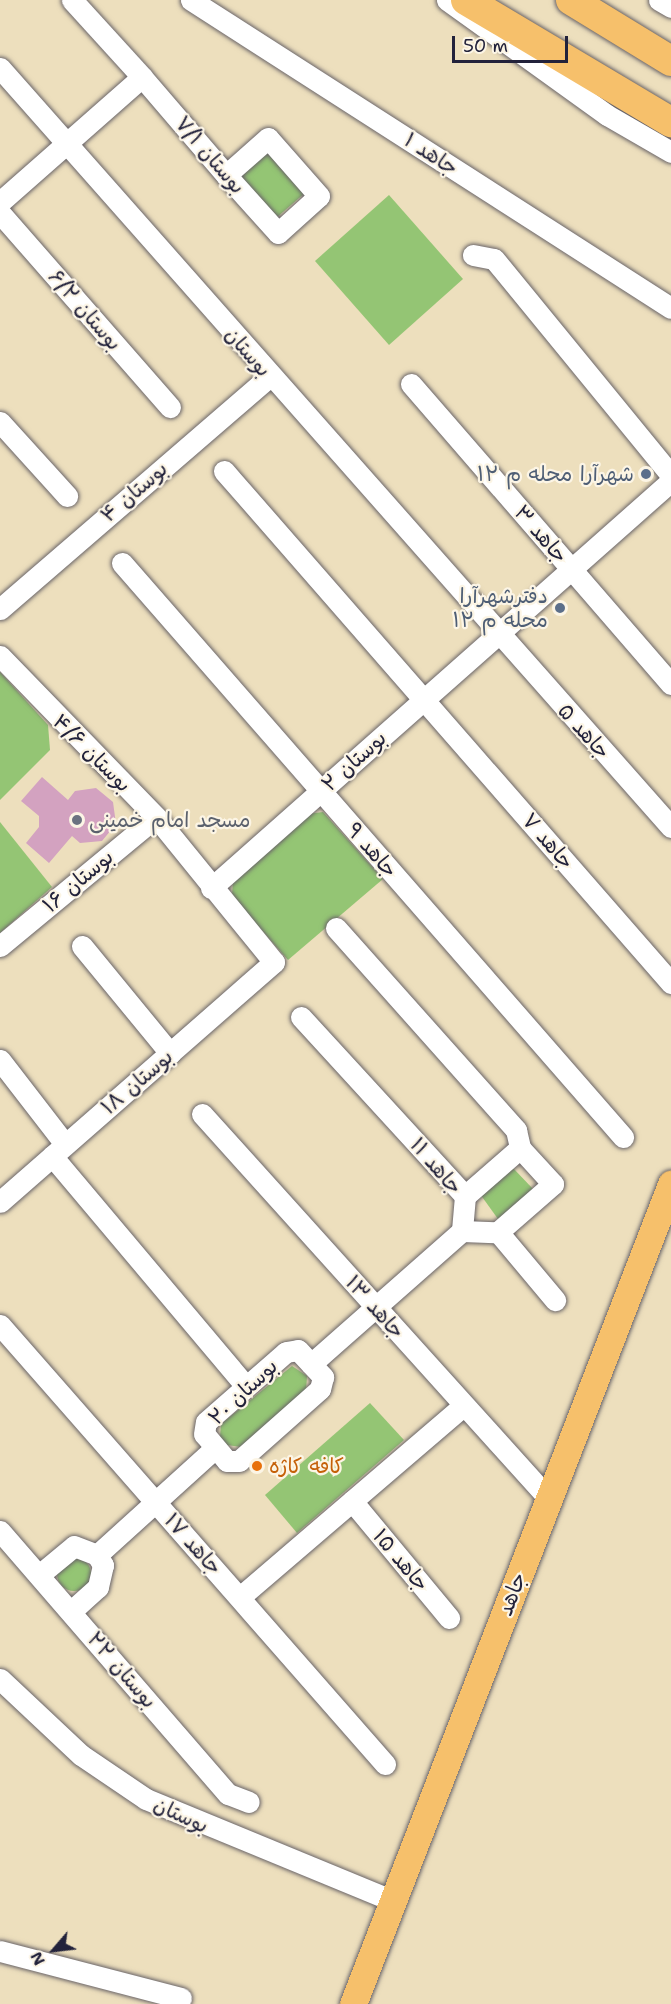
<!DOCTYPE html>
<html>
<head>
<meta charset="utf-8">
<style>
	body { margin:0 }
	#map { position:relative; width:671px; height:2004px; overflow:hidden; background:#eddfbd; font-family:"Shantell Sans","Playpen Sans Arabic",sans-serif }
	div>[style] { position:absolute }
	.green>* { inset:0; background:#94c574 }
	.round { border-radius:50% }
	.building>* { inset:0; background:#d3a2c0 }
	.roads { filter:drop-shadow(0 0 2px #696468) drop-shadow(0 0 2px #696468) }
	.minor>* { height:21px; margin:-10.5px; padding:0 10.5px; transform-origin:10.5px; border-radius:10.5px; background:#fff }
	.major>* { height:27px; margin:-13.5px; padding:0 13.5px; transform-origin:13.5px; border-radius:13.5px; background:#f6c06b }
	.highway>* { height:30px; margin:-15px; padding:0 15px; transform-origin:15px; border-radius:15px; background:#f6c06b }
	.dots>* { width:16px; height:16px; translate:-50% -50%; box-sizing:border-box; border:3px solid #fcf5e5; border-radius:50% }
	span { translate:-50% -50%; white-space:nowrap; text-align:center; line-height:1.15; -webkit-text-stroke:4.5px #fcf5e5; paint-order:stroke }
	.street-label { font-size:21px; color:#22223b }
	.service-label { font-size:21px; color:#4e5e75 }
	.right { translate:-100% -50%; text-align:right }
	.worship-label { font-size:21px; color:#5b616d }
	.left { translate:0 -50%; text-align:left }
	.food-label { font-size:21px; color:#c56008 }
	.north { position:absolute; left:24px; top:1920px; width:60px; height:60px; -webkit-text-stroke:4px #fcf5e5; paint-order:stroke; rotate:242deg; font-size:16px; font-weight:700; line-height:24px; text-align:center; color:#22223b }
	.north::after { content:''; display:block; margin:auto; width:21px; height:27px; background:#22223b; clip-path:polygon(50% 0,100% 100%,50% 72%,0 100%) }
	.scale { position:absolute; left:452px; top:36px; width:116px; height:27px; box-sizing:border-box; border:3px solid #22223b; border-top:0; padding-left:8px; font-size:18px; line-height:21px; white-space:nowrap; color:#22223b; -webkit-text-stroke:4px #fcf5e5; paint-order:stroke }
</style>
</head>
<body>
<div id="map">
	<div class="green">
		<div style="clip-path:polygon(269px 149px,306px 192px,275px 219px,237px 176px)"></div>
		<div style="clip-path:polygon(389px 195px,463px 279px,389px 345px,315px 261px)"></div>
		<div style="clip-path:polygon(0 672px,48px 725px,50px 750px,0 800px)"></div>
		<div style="clip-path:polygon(323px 812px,383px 879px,288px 960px,232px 896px,233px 880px,307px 814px)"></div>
		<div style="clip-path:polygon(0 822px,52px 887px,0 933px)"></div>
		<div style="clip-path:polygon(513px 1168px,534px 1190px,498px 1219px,480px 1194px)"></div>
		<div style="clip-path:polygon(292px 1366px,307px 1376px,306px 1391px,241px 1447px,227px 1445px,220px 1437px,221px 1424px)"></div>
		<div style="clip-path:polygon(370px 1403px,404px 1440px,297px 1533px,265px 1495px)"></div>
		<div class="round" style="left:57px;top:1557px;width:34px;height:34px"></div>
	</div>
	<div class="building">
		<div style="clip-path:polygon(42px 777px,68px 800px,75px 791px,96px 788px,113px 802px,116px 824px,102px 841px,80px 843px,72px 836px,49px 863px,26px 843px,39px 827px,39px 816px,21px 801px)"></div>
	</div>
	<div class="roads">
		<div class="minor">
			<div style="left:72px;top:0;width:104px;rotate:47.7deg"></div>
			<div style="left:142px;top:77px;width:129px;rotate:49.4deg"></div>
			<div style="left:226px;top:175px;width:78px;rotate:48.1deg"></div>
			<div style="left:278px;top:233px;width:55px;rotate:-42.1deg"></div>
			<div style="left:319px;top:196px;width:77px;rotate:-131.3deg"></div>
			<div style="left:268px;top:138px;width:56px;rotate:138.6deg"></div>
			<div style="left:191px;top:0;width:570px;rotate:32.69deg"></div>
			<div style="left:447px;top:0;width:197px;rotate:35.7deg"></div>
			<div style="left:607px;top:115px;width:74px;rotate:30deg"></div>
			<div style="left:659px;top:0;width:14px;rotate:30deg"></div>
			<div style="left:0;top:68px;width:1013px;rotate:48.52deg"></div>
			<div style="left:0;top:202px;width:189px;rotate:-41.4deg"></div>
			<div style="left:0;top:213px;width:258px;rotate:48.8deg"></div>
			<div style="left:473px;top:255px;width:21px;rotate:11deg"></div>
			<div style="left:494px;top:259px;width:279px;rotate:50.7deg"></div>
			<div style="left:411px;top:384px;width:397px;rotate:49.1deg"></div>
			<div style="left:0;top:422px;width:100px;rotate:47.8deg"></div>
			<div style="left:224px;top:471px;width:680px;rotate:48.88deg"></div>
			<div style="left:122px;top:563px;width:762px;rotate:48.88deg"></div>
			<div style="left:0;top:609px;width:355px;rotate:-40.8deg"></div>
			<div style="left:0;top:656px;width:224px;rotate:45.9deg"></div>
			<div style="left:156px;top:817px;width:187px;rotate:50.9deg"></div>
			<div style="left:274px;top:962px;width:364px;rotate:138.8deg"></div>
			<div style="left:211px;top:888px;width:614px;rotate:-41.5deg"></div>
			<div style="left:336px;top:928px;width:271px;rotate:48.3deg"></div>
			<div style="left:516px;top:1130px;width:18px;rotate:77deg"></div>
			<div style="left:0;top:946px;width:202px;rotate:-39.6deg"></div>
			<div style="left:82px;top:946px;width:139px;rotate:50.6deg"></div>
			<div style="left:301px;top:1017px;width:243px;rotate:47.5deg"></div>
			<div style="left:465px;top:1196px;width:35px;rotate:95deg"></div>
			<div style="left:462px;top:1231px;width:36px;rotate:2deg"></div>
			<div style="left:498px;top:1232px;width:89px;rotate:50deg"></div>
			<div style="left:0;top:1060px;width:106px;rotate:52.3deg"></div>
			<div style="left:202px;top:1114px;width:518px;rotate:47.97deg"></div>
			<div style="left:52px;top:1156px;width:301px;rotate:49.9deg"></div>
			<div style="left:465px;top:1196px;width:73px;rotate:-41.1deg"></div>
			<div style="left:520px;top:1148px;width:49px;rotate:47.5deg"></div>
			<div style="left:553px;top:1184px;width:73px;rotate:138.9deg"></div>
			<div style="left:0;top:1325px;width:584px;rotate:48.75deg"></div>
			<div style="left:298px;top:1350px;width:37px;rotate:47deg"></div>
			<div style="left:323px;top:1377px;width:12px;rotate:104deg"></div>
			<div style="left:320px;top:1389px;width:108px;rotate:138.4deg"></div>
			<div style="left:239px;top:1461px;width:12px;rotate:180deg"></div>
			<div style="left:227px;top:1461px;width:35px;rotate:-130deg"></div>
			<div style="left:204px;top:1434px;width:12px;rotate:-81deg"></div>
			<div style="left:206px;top:1422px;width:106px;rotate:-41.2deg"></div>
			<div style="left:286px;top:1352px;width:12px;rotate:-9deg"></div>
			<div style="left:311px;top:1364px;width:201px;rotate:-41.4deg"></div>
			<div style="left:352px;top:1501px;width:152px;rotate:50.3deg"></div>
			<div style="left:0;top:1531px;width:348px;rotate:49.1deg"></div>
			<div style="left:228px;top:1794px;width:22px;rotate:21deg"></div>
			<div style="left:97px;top:1555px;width:159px;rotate:-42.2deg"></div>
			<div style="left:39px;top:1575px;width:45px;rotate:-39.6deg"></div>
			<div style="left:74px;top:1546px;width:25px;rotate:21deg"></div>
			<div style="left:97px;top:1555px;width:12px;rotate:59deg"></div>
			<div style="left:103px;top:1565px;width:23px;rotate:103deg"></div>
			<div style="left:98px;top:1587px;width:36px;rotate:138deg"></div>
			<div style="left:240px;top:1597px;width:294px;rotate:-40.6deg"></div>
			<div style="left:0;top:1679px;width:111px;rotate:43.2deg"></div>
			<div style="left:81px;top:1755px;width:78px;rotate:34.1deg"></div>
			<div style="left:146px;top:1799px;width:267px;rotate:22.4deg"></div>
			<div style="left:0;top:1951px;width:187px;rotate:14.6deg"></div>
		</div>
		<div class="major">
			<div style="left:353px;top:2004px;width:880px;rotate:-68.8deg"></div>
		</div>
		<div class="highway">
			<div style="left:466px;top:0;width:239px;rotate:30.8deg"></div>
			<div style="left:571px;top:0;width:117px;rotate:31.4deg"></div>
		</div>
	</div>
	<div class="dots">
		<div style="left:646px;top:474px;background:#5c6f8a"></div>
		<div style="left:560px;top:608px;background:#5c6f8a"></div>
		<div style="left:77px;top:820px;background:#6b7280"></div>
		<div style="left:257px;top:1466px;background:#e8710a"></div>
	</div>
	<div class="street-label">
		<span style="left:431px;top:154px;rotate:33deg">جاهد ۱</span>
		<span style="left:210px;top:155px;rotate:49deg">بوستان ۷/۱</span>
		<span style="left:85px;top:310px;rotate:49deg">بوستان ۶/۲</span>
		<span style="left:248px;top:352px;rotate:49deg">بوستان</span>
		<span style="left:134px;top:492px;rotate:-41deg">بوستان ۴</span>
		<span style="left:541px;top:534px;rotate:49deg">جاهد ۳</span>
		<span style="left:584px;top:731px;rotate:48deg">جاهد ۵</span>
		<span style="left:92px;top:753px;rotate:45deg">بوستان ۴/۶</span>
		<span style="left:354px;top:761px;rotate:-42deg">بوستان ۲</span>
		<span style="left:548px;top:841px;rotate:49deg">جاهد ۷</span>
		<span style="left:372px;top:850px;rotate:49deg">جاهد ۹</span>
		<span style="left:78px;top:881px;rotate:-40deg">بوستان ۱۶</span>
		<span style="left:137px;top:1082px;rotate:-41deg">بوستان ۱۸</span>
		<span style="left:436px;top:1166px;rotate:49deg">جاهد ۱۱</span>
		<span style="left:375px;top:1307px;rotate:48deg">جاهد ۱۳</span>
		<span style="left:243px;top:1392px;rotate:-43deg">بوستان ۲۰</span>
		<span style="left:193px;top:1544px;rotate:48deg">جاهد ۱۷</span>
		<span style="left:401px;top:1560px;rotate:50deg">جاهد ۱۵</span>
		<span style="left:512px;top:1594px;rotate:-69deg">جاهد</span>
		<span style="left:122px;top:1670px;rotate:49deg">بوستان ۲۲</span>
		<span style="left:181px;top:1815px;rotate:25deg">بوستان</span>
	</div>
	<div class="service-label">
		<span class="right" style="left:634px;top:474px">شهرآرا محله م ۱۲</span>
		<span class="right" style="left:548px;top:608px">دفترشهرآرا<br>محله م ۱۲</span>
	</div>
	<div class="worship-label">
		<span class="left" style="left:89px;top:820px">مسجد امام خمینی</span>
	</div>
	<div class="food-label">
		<span class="left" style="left:269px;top:1466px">کافه کاژه</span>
	</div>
	<div class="north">N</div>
	<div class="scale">50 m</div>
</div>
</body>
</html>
